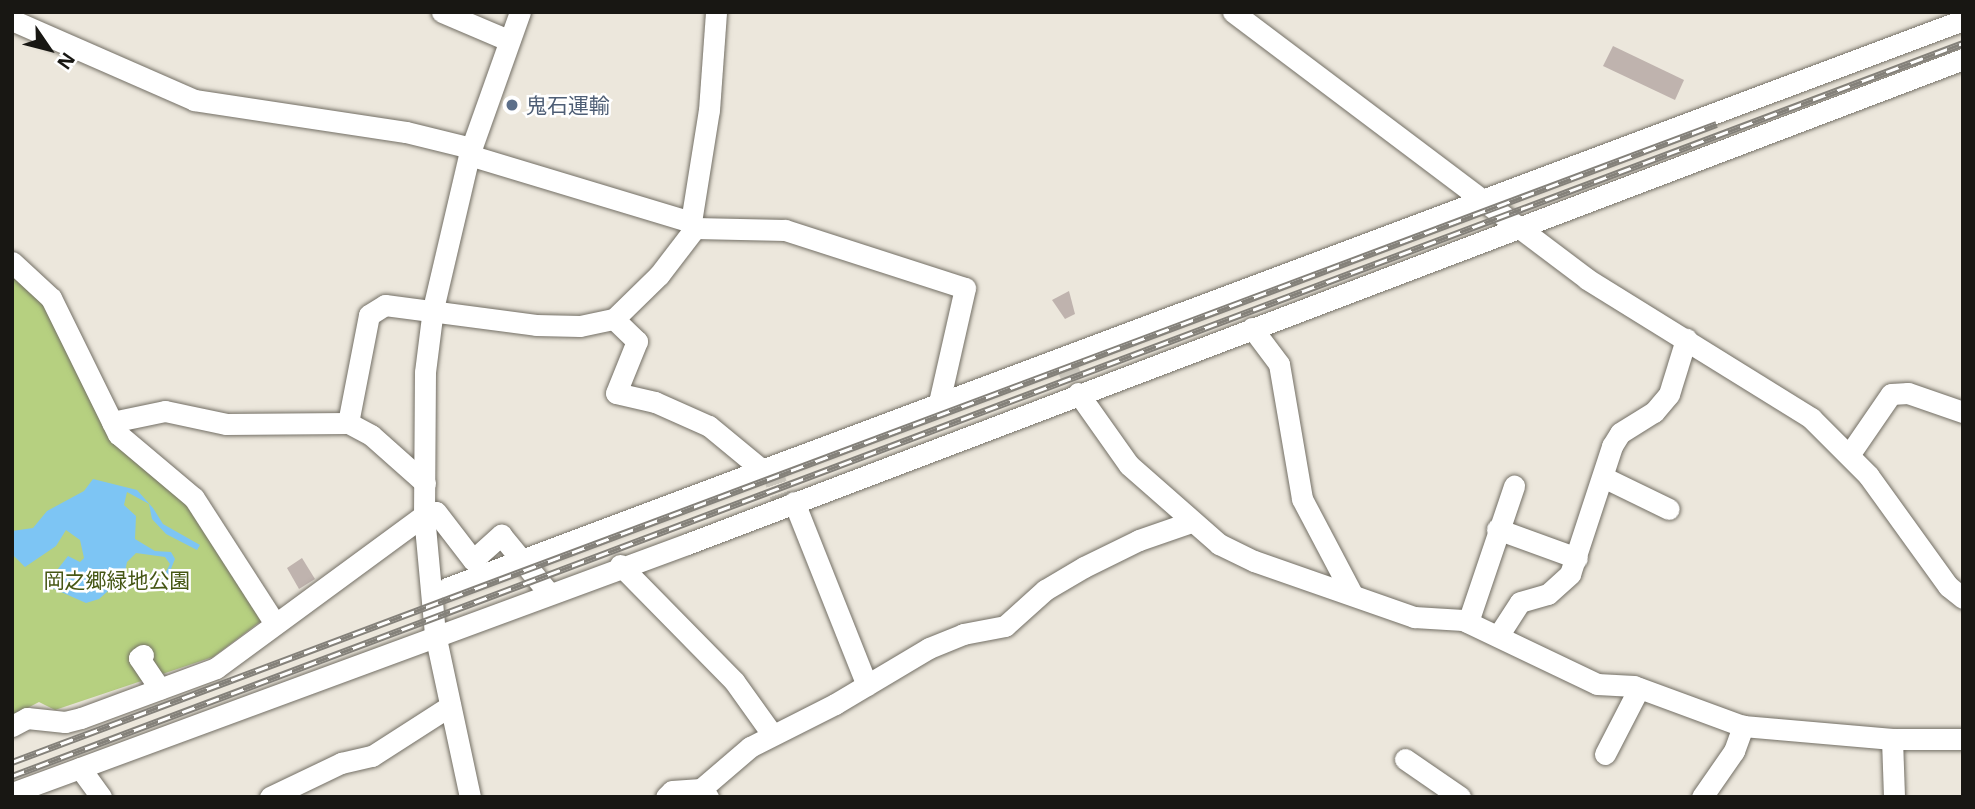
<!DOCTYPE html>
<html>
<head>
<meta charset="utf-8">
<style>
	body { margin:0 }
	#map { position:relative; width:1975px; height:809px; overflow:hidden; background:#ece7dc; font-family:"Open Sans","Noto Sans JP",sans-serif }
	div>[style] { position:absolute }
	.green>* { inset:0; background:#b6d080 }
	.water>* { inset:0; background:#7dc5f4 }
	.building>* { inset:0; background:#bfb3ae }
	.minor-tunnel>* { height:21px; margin-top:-10.5px; transform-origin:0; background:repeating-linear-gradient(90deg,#ccc8be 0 21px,transparent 0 31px) }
	.roads { filter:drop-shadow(0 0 2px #736f65) drop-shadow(0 0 2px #736f65) }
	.minor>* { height:21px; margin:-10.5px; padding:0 10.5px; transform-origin:10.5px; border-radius:10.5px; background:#fff }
	.rail>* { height:7px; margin-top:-3.5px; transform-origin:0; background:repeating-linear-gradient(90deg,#fff 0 13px,#84817a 0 26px); box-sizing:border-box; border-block:2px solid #84817a }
	.dots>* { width:19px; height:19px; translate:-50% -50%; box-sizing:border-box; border:4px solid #fff; border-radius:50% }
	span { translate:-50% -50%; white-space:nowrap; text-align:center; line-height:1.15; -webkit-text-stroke:5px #fff; paint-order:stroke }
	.service-label { font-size:21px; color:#4e5e75 }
	.left { translate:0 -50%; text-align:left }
	.park-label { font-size:21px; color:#465715 }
	.frame { position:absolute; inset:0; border:14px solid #181713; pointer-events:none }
	.north { position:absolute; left:14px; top:14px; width:70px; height:70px; -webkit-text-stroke:5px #fff; paint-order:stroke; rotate:125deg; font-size:19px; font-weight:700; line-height:28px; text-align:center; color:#181713 }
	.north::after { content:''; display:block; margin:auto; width:24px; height:32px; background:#181713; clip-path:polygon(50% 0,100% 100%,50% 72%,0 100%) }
</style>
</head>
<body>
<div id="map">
	<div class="green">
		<div style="clip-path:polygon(12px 270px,41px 296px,112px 439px,191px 502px,265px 618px,213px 657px,55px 710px,39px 702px,12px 716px)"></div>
	</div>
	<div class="water">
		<div style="clip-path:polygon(93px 479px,137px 490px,153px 508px,163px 524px,200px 545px,197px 550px,166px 534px,152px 519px,149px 504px,127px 492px,124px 505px,136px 516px,135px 539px,155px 551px,171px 552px,175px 559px,166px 581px,160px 583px,170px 564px,165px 557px,136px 553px,127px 562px,124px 577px,99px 599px,86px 603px,52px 588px,50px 579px,68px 556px,80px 562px,84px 558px,80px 540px,66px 530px,56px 546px,25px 567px,12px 554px,12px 531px,33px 528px,47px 511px,84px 491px)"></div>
	</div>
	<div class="building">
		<div style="clip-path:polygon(1613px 46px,1684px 80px,1675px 100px,1603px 66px)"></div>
		<div style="clip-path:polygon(1069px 291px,1075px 314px,1065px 319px,1052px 300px)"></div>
		<div style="clip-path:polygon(302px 558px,315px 579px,299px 589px,287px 568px)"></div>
	</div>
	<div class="minor-tunnel">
		<div style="left:1063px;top:356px;width:40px;rotate:68deg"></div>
		<div style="left:770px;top:464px;width:44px;rotate:71.6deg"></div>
	</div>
	<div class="roads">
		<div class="minor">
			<div style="left:442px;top:12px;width:72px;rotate:23deg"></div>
			<div style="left:1233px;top:12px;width:443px;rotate:37deg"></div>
			<div style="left:1587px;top:279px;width:264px;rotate:31.8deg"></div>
			<div style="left:1811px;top:418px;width:81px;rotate:45deg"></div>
			<div style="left:1868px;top:475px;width:137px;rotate:54.2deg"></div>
			<div style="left:1948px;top:586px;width:19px;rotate:39deg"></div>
			<div style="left:12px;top:20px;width:199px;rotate:23.7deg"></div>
			<div style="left:194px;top:100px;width:214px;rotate:8.6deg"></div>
			<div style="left:406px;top:132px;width:67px;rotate:13.8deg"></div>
			<div style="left:469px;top:155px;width:232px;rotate:16.8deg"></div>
			<div style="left:691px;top:222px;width:7px;rotate:56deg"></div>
			<div style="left:695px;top:228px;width:90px;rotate:1.3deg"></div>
			<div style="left:785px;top:230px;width:189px;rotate:17.9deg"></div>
			<div style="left:965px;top:288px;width:117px;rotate:102.8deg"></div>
			<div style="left:691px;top:222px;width:113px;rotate:-80.9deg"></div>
			<div style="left:709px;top:110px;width:98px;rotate:-85.9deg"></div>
			<div style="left:12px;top:262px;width:53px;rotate:42.7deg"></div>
			<div style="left:51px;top:298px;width:152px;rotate:63.8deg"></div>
			<div style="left:118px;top:434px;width:99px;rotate:40.1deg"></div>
			<div style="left:194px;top:498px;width:148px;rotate:57.2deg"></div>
			<div style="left:614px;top:319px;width:32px;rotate:44deg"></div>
			<div style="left:637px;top:341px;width:56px;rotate:112deg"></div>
			<div style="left:616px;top:393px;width:40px;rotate:13deg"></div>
			<div style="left:655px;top:402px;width:59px;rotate:24deg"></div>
			<div style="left:709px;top:426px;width:66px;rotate:39.5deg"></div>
			<div style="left:1252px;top:328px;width:45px;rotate:53.1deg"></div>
			<div style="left:1279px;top:364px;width:137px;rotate:80.3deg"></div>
			<div style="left:1302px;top:499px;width:107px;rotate:62.2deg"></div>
			<div style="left:1078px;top:393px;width:88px;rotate:54.7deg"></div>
			<div style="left:1129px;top:465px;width:120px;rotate:41.3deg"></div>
			<div style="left:1219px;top:544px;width:39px;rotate:26deg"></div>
			<div style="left:1254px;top:561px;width:170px;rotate:19.3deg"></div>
			<div style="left:1414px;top:617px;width:49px;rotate:3.5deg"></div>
			<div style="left:1463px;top:620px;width:148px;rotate:25.5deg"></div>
			<div style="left:1597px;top:684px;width:37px;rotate:3deg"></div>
			<div style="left:1634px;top:686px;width:116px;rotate:20.2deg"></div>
			<div style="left:1743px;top:726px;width:150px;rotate:5deg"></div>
			<div style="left:1892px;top:739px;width:71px"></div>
			<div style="left:112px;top:422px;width:54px;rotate:-11.7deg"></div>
			<div style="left:165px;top:411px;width:62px;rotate:12deg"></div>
			<div style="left:226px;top:424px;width:122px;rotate:-0.5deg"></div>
			<div style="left:1849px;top:455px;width:74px;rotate:-55.5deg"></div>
			<div style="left:1891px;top:394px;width:17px;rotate:-3deg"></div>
			<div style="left:1908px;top:393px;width:58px;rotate:19.1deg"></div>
			<div style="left:1603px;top:477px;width:73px;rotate:25.9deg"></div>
			<div style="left:425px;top:483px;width:72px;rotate:-138.4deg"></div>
			<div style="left:371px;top:435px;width:26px;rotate:-152deg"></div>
			<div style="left:348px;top:423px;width:110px;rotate:-79deg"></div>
			<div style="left:369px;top:315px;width:19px;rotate:-32deg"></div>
			<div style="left:385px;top:305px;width:152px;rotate:7.5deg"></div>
			<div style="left:536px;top:325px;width:44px;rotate:1.3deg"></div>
			<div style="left:580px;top:326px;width:35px;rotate:-12deg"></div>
			<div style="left:614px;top:319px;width:63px;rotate:-44.4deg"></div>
			<div style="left:659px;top:275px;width:59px;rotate:-52.5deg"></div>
			<div style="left:794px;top:502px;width:197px;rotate:68.3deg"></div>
			<div style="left:1497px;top:529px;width:85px;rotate:19.9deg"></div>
			<div style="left:620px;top:565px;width:163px;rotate:45.5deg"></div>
			<div style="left:734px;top:681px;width:65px;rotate:54.4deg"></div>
			<div style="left:447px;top:588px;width:1619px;rotate:-20.54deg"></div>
			<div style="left:1468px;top:622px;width:144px;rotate:-71.3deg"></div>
			<div style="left:1498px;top:636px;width:40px;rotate:-57.1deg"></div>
			<div style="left:1520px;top:602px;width:29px;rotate:-16deg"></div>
			<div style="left:1548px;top:594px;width:30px;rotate:-42deg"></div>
			<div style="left:1570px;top:574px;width:135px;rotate:-71.8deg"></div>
			<div style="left:1612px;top:446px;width:15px;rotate:-58deg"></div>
			<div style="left:1620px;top:433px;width:40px;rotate:-32deg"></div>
			<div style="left:1654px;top:412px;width:23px;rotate:-50deg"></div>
			<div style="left:1669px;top:394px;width:58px;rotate:-72.8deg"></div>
			<div style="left:143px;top:655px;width:5px;rotate:143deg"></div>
			<div style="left:139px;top:658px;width:37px;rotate:56deg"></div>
			<div style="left:12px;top:726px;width:17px;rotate:-28deg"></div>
			<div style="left:27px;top:718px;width:38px;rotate:6deg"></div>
			<div style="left:65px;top:722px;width:16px;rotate:-14deg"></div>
			<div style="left:81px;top:718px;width:144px;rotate:-20.3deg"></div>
			<div style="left:216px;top:668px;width:258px;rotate:-36.3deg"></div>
			<div style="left:424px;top:515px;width:12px;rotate:-14deg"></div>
			<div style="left:436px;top:512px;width:61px;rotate:52.4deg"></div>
			<div style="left:473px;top:560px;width:38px;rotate:-42deg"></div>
			<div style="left:501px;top:535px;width:74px;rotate:50.5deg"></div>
			<div style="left:1892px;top:739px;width:58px;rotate:88deg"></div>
			<div style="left:1605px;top:754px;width:74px;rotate:-62.7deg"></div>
			<div style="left:1405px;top:759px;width:67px;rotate:34.6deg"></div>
			<div style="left:80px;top:768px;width:36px;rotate:54deg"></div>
			<div style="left:701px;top:789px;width:65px;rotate:-40.6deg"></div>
			<div style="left:750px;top:747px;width:95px;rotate:-26.8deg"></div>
			<div style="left:835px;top:704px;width:109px;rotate:-30.8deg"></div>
			<div style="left:929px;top:648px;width:37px;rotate:-22deg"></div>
			<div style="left:963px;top:634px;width:43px;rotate:-10.8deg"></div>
			<div style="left:1005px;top:626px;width:54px;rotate:-42deg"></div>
			<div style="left:1045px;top:590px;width:45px;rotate:-30.5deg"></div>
			<div style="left:1084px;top:567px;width:61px;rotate:-26.1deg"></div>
			<div style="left:1139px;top:540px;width:55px;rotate:-19.1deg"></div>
			<div style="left:12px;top:793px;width:719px;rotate:-20.25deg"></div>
			<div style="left:687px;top:544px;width:1365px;rotate:-20.81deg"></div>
			<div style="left:270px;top:797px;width:79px;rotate:-25.6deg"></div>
			<div style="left:341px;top:763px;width:32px;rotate:-13deg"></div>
			<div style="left:372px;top:756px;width:93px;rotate:-32.7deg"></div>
			<div style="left:470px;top:797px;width:167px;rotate:-102.1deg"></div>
			<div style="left:435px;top:634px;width:120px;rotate:-95.3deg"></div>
			<div style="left:424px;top:515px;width:143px;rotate:-89.6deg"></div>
			<div style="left:425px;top:372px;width:64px;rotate:-82.8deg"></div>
			<div style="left:433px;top:309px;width:158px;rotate:-76.8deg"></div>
			<div style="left:469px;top:155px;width:152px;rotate:-70.4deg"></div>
			<div style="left:666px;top:797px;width:8px;rotate:-45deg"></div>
			<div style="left:672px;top:791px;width:29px;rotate:-4deg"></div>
			<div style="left:701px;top:789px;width:11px;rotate:49deg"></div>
			<div style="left:1702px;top:797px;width:56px;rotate:-55.2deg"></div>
			<div style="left:1734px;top:751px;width:27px;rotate:-70deg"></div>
		</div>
	</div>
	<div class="rail">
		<div style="left:12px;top:762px;width:1820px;rotate:-20.52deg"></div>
		<div style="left:12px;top:776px;width:2084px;rotate:-20.59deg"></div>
	</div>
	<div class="dots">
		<div style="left:512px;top:105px;background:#5c6f8a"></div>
	</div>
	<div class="service-label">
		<span class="left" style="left:526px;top:105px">鬼石運輸</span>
	</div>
	<div class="park-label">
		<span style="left:117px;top:580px">岡之郷緑地公園</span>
	</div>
	<div class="frame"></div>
	<div class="north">N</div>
</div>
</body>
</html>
